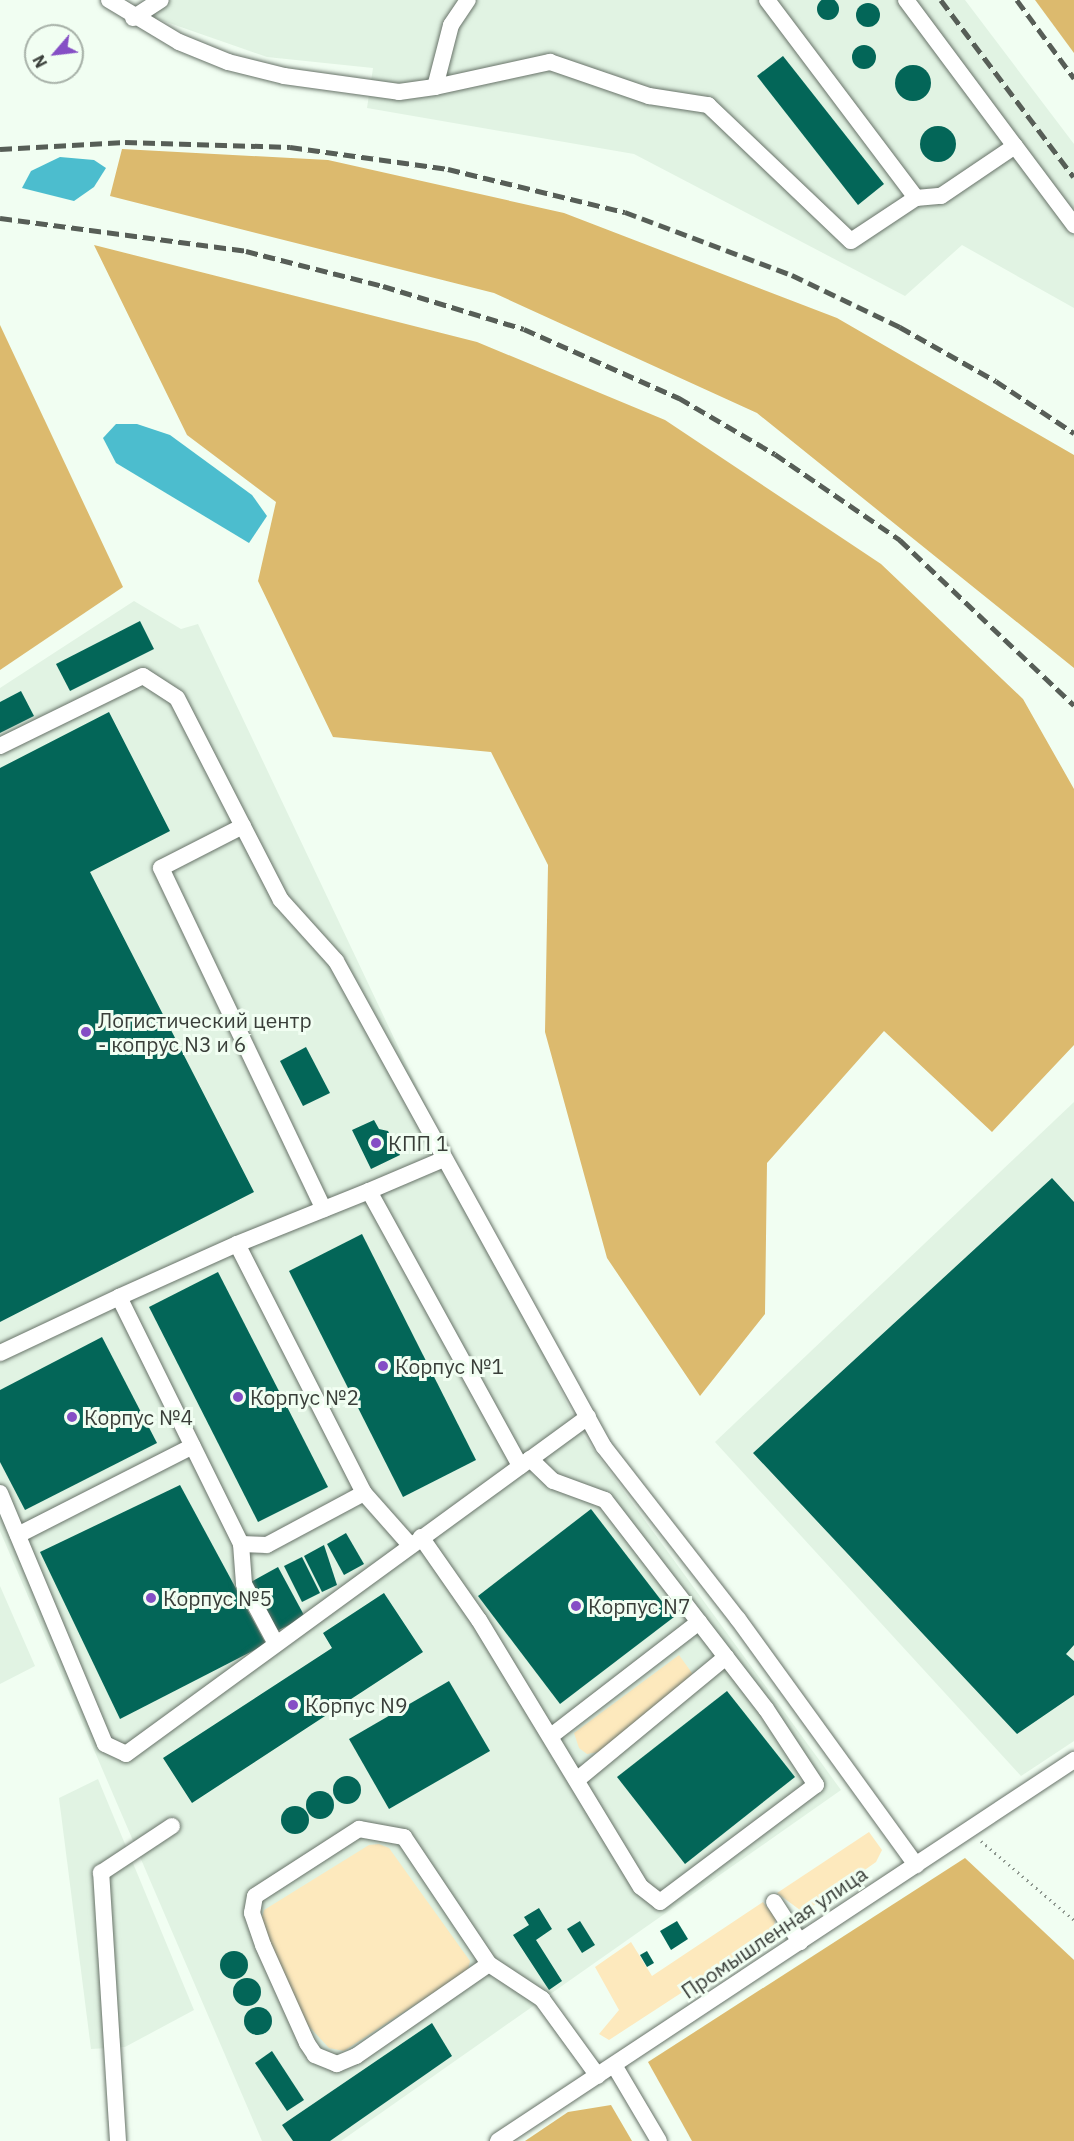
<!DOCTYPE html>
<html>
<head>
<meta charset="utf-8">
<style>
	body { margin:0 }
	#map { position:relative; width:1074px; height:2141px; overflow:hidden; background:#f1fef2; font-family:"IBM Plex Sans",sans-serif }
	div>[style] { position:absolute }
	.built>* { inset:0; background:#e1f3e3 }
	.green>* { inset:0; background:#fde9bd }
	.forest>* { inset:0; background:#dcba6e }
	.water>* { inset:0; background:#4cbdce }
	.building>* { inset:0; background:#036658 }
	.round { border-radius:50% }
	.path>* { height:3px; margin-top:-1.5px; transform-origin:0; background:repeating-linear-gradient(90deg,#8d968e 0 1.5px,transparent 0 6px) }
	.roads { filter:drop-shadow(0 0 2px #687369) drop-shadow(0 0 2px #687369) }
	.minor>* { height:16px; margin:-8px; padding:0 8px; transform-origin:8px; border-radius:8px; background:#fff }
	.rail>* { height:4.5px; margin-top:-2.25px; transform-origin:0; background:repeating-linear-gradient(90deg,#575e57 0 12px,transparent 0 18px) }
	.dots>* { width:16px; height:16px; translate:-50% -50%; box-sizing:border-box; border:3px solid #f1fef2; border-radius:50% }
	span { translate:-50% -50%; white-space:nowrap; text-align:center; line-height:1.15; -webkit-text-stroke:6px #f1fef2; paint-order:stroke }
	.poi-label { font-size:21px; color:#393e39 }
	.left { translate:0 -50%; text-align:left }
	.street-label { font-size:21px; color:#393e39 }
	.north { position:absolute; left:24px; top:24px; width:60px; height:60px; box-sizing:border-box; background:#f1fef2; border:2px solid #a7b1a8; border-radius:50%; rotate:242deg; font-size:16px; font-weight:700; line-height:24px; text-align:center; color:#393e39 }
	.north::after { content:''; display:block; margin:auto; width:21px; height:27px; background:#854ec5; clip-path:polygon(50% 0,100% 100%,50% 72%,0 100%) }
</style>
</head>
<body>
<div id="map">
	<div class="built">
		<div style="clip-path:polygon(145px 0,965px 0,1074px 144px,1074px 308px,962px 245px,905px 296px,634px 154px,367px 108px,373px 68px,267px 57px,155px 18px)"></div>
		<div style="clip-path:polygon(134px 601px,181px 629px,198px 624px,580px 1431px,841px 1790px,341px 2141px,262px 2141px,0 1531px,0 688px)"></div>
		<div style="clip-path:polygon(1074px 1102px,1074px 1741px,1021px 1776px,715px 1442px)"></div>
		<div style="clip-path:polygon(0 1586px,35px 1666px,0 1684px)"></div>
		<div style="clip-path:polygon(98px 1779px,194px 2010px,125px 2047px,91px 2049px,59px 1798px)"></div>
	</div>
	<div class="green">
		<div style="clip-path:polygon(679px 1655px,692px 1673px,688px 1683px,599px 1752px,587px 1754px,579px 1748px,574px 1733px)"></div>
		<div style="clip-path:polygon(869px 1832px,882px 1850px,876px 1862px,815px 1905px,800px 1910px,777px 1893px)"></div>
		<div style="clip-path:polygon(379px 1844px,389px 1848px,470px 1961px,468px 1970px,344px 2051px,329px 2048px,305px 2022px,261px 1921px,264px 1910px,369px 1845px)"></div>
		<div style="clip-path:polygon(763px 1902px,776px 1919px,770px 1935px,609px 2040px,599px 2034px,619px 2010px,595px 1967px,631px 1942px,652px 1976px)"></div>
	</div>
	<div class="forest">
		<div style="clip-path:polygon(1035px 0,1074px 0,1074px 53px)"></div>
		<div style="clip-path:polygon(122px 149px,328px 160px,564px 213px,837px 318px,1074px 455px,1074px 668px,757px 413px,494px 293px,110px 196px)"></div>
		<div style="clip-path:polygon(94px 245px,477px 342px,665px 420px,881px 564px,1023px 699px,1074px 789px,1074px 1045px,992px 1132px,884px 1031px,767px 1163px,765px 1314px,700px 1396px,607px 1258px,545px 1032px,548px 865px,491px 752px,333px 737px,258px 581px,276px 502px,187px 435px)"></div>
		<div style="clip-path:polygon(0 325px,123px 587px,0 670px)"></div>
		<div style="clip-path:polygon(965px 1858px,1074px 1960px,1074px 2141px,692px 2141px,648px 2062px)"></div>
		<div style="clip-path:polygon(611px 2105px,632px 2141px,525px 2141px,568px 2112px)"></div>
	</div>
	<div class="water">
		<div style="clip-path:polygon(60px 157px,94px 160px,106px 168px,94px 187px,74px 201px,22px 188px,31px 171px)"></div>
		<div style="clip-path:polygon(116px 424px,137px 424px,170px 435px,252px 495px,267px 516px,249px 543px,116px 463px,103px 438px)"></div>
	</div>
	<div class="building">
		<div class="round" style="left:817px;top:-2px;width:22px;height:22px"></div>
		<div class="round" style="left:856px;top:3px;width:24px;height:24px"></div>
		<div class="round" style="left:852px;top:45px;width:24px;height:24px"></div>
		<div style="clip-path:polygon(783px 56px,884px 184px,858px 205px,757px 76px)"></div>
		<div class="round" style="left:895px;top:65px;width:36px;height:36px"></div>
		<div class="round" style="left:920px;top:126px;width:36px;height:36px"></div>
		<div style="clip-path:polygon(140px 621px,154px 649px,70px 691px,56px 664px)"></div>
		<div style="clip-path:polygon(21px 691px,34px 716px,0 733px,0 702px)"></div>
		<div style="clip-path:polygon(109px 712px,170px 831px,90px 872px,254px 1192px,0 1322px,0 768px)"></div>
		<div style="clip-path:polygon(306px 1047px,330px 1093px,303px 1106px,280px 1061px)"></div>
		<div style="clip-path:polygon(374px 1120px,379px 1129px,388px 1131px,400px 1155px,371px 1169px,352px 1130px)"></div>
		<div style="clip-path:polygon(1052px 1178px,1074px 1202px,1074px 1645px,1066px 1654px,1074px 1661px,1074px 1695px,1017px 1734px,753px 1453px)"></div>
		<div style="clip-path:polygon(362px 1234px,476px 1460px,403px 1497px,289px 1271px)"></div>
		<div style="clip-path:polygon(218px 1272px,328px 1487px,258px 1522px,149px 1307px)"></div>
		<div style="clip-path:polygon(102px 1337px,157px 1443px,25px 1510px,0 1462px,0 1390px)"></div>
		<div style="clip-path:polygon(180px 1485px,266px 1644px,120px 1719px,40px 1552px)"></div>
		<div style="clip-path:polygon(591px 1509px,674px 1617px,560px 1704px,478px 1596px)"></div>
		<div style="clip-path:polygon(346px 1533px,364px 1564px,344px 1575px,327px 1544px)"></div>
		<div style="clip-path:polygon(324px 1545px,337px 1585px,322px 1592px,304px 1556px)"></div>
		<div style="clip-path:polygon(302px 1557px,320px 1593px,302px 1602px,284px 1566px)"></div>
		<div style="clip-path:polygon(278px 1567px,305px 1617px,277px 1631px,251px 1582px)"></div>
		<div style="clip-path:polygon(384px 1593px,423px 1652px,192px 1803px,163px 1758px,332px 1648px,323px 1633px)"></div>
		<div style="clip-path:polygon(449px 1681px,490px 1751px,389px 1809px,349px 1739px)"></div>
		<div style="clip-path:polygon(727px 1691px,795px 1777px,685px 1864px,617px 1777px)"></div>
		<div class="round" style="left:333px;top:1776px;width:28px;height:28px"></div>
		<div class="round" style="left:306px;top:1791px;width:28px;height:28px"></div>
		<div class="round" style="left:281px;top:1806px;width:28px;height:28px"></div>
		<div style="clip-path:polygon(539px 1908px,552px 1929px,536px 1940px,562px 1981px,549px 1990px,513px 1935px,529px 1925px,524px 1917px)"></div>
		<div style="clip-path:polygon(580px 1921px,595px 1945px,582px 1953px,567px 1929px)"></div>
		<div style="clip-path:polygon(677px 1921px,688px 1939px,671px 1950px,660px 1931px)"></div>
		<div class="round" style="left:220px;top:1951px;width:28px;height:28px"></div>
		<div style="clip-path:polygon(647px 1951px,654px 1963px,647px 1967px,640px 1955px)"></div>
		<div class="round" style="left:233px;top:1978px;width:28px;height:28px"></div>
		<div class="round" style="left:244px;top:2007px;width:28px;height:28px"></div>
		<div style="clip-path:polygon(432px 2023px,452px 2056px,330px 2141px,293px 2141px,282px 2125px)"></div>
		<div style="clip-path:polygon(272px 2051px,304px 2100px,287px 2111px,255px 2063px)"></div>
	</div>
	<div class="path">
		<div style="left:981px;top:1841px;width:122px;rotate:40.3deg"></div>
	</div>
	<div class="roads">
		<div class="minor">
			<div style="left:109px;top:0;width:82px;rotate:31deg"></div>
			<div style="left:179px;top:42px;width:53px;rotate:22.2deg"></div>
			<div style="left:228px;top:62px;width:58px;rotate:14deg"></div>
			<div style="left:284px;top:76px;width:116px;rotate:7.9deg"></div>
			<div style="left:399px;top:92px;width:36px;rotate:-8deg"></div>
			<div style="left:435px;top:87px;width:64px;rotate:-75.5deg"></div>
			<div style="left:451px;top:25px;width:30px;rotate:-56deg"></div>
			<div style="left:767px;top:0;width:248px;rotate:53deg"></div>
			<div style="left:906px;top:0;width:182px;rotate:53.3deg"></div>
			<div style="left:133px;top:18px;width:33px;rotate:-33deg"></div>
			<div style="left:435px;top:87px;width:118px;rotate:-12.3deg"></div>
			<div style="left:550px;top:62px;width:105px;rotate:19deg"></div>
			<div style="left:649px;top:96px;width:60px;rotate:8.7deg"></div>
			<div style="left:708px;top:105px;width:197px;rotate:43.6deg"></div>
			<div style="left:851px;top:241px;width:78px;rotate:-33.5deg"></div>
			<div style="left:916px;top:198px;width:25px;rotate:-5deg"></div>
			<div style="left:941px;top:196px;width:89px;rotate:-34deg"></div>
			<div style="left:1015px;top:146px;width:99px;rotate:53.2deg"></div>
			<div style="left:0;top:746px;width:159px;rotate:-26.1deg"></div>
			<div style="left:143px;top:676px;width:40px;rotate:32.9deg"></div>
			<div style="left:177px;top:698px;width:227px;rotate:62.8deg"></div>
			<div style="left:281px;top:900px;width:82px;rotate:48deg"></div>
			<div style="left:336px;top:961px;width:555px;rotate:61.13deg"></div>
			<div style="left:604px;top:1447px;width:218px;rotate:52.1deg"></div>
			<div style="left:738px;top:1619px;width:304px;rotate:54.1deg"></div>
			<div style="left:243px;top:826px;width:92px;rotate:152.9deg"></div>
			<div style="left:161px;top:868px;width:378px;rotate:64.5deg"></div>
			<div style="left:444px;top:1159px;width:82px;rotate:156.9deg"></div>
			<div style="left:369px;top:1191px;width:314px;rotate:61.2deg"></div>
			<div style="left:369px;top:1191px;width:142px;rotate:158.1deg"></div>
			<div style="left:237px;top:1244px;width:280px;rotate:63deg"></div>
			<div style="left:364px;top:1493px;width:69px;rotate:48.5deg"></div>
			<div style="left:237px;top:1244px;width:129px;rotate:155.8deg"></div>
			<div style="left:119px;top:1297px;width:275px;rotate:63.7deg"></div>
			<div style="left:241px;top:1544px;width:26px;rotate:2deg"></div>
			<div style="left:267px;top:1545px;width:110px;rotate:-28.2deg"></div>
			<div style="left:0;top:1353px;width:132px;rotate:-25.2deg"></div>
			<div style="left:0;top:1493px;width:272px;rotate:67.3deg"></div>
			<div style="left:105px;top:1744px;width:23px;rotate:25deg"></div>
			<div style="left:126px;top:1754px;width:572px;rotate:-36.11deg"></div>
			<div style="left:18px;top:1535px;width:196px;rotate:-27deg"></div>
			<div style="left:421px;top:1537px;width:101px;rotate:55.1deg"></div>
			<div style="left:479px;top:1620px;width:312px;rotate:58.8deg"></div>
			<div style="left:641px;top:1887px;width:24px;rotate:38deg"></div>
			<div style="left:660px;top:1902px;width:195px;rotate:-36.9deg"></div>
			<div style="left:816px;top:1785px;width:91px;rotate:-123.3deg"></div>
			<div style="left:766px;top:1709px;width:264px;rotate:-127.6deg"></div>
			<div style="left:605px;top:1500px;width:55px;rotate:-159.9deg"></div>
			<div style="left:553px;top:1481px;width:32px;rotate:-136deg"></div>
			<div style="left:241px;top:1544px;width:40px;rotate:85.7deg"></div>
			<div style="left:244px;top:1584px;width:68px;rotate:61.9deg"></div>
			<div style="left:551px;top:1736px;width:187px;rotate:-37.6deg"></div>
			<div style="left:578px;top:1779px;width:192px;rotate:-39.5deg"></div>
			<div style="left:774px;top:1902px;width:48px;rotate:57deg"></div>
			<div style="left:489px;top:1964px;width:162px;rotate:145.3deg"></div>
			<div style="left:356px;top:2056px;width:21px;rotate:157deg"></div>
			<div style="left:337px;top:2064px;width:24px;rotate:-158deg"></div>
			<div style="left:315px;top:2055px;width:14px;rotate:-124deg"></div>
			<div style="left:307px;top:2043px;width:107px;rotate:-114.2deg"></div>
			<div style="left:263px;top:1945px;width:34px;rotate:-109deg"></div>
			<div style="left:252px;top:1913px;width:17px;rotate:-80deg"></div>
			<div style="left:255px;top:1896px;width:124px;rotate:-32.8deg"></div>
			<div style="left:359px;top:1829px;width:46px;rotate:10.1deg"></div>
			<div style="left:404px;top:1837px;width:153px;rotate:56.2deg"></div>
			<div style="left:489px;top:1964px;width:64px;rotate:33.4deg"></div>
			<div style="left:542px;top:1999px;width:95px;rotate:54deg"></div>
			<div style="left:614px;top:2065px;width:88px;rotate:59.4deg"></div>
			<div style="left:118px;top:2141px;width:269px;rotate:-93.6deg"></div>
			<div style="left:101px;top:1873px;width:85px;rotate:-33.5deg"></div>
			<div style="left:498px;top:2141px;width:691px;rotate:-33.48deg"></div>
		</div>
	</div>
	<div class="rail">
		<div style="left:941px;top:0;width:221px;rotate:53.1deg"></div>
		<div style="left:1017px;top:0;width:97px;rotate:53.8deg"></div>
		<div style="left:0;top:149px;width:125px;rotate:-3.2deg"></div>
		<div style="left:125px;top:142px;width:165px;rotate:1.7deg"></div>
		<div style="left:290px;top:147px;width:160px;rotate:7.9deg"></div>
		<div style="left:448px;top:169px;width:182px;rotate:13.7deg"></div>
		<div style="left:625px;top:212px;width:178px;rotate:20.7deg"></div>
		<div style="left:792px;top:275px;width:120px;rotate:25.7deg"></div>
		<div style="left:900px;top:327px;width:110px;rotate:29.4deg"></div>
		<div style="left:996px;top:381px;width:94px;rotate:33.7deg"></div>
		<div style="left:0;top:218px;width:248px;rotate:7.6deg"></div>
		<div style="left:246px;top:251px;width:141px;rotate:14.3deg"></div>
		<div style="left:383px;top:286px;width:147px;rotate:17deg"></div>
		<div style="left:524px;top:329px;width:170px;rotate:24deg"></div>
		<div style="left:679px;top:398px;width:111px;rotate:30.3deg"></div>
		<div style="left:775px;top:454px;width:152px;rotate:34.5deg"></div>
		<div style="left:900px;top:540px;width:240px;rotate:43.5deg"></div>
	</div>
	<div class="dots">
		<div style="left:86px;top:1032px;background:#854ec5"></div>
		<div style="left:376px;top:1143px;background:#854ec5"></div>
		<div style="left:383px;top:1366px;background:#854ec5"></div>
		<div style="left:238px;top:1397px;background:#854ec5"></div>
		<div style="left:72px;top:1417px;background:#854ec5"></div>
		<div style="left:151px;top:1598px;background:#854ec5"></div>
		<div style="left:576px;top:1606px;background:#854ec5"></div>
		<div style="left:293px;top:1705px;background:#854ec5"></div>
	</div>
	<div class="poi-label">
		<span class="left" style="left:98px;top:1032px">Логистический центр<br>- копрус N3 и 6</span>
		<span class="left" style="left:388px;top:1143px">КПП 1</span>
		<span class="left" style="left:395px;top:1366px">Корпус №1</span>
		<span class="left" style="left:250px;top:1397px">Корпус №2</span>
		<span class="left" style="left:84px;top:1417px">Корпус №4</span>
		<span class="left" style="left:163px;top:1598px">Корпус №5</span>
		<span class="left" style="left:588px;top:1606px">Корпус N7</span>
		<span class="left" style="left:305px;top:1705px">Корпус N9</span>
	</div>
	<div class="street-label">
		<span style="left:774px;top:1932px;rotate:-34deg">Промышленная улица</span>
	</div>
	<div class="north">N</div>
</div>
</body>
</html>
